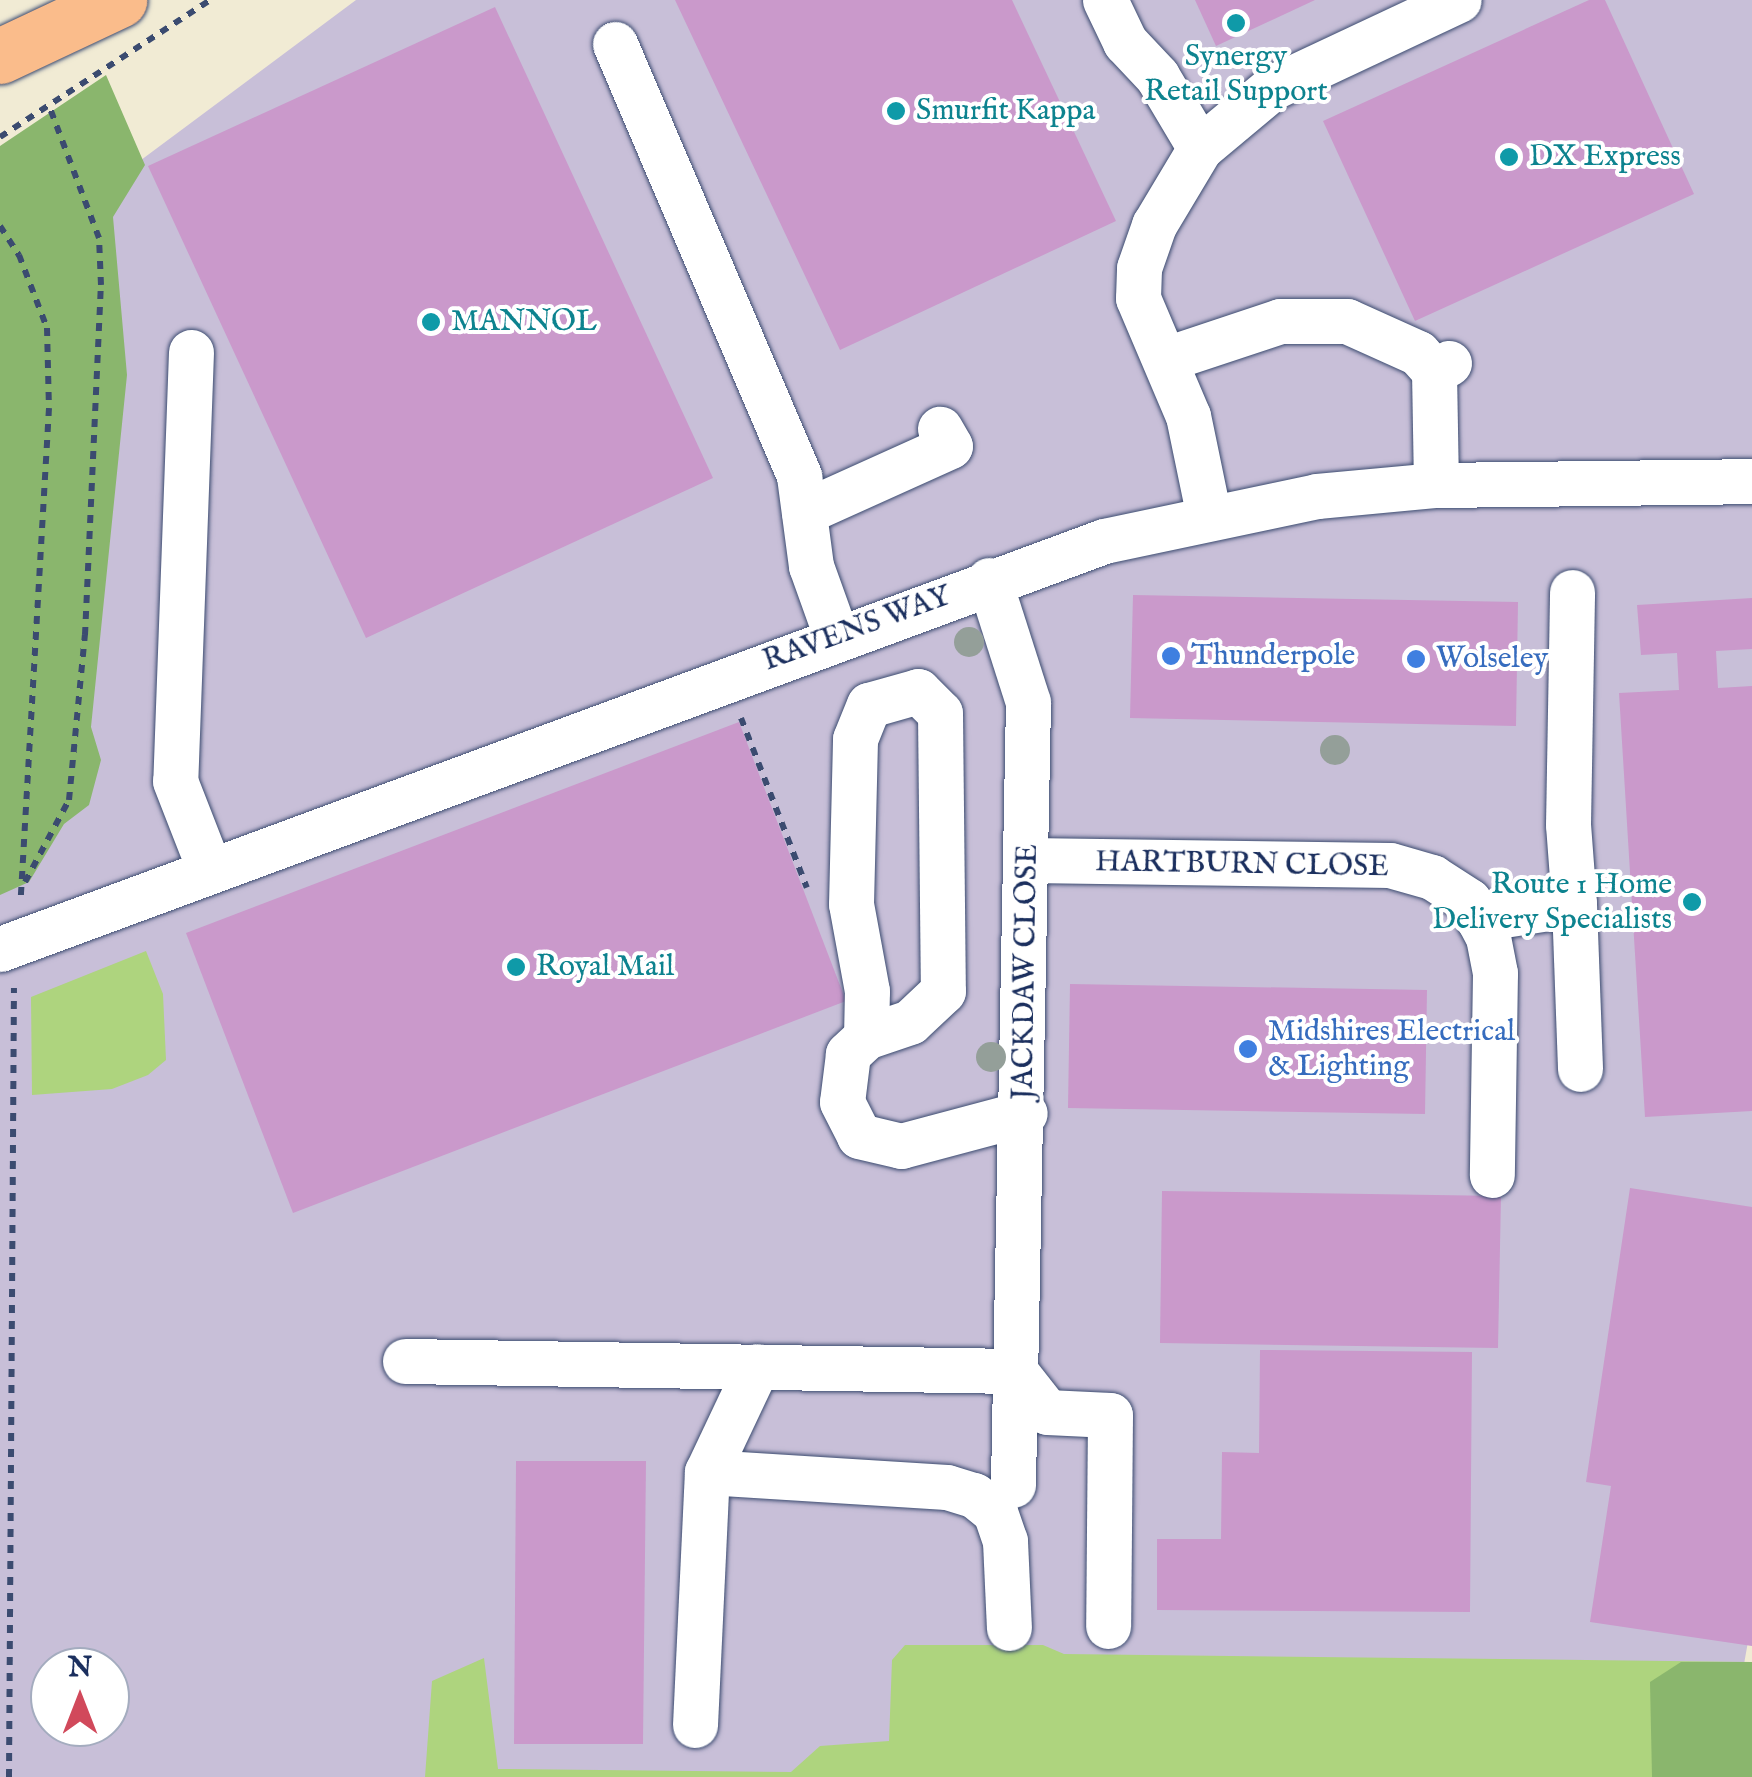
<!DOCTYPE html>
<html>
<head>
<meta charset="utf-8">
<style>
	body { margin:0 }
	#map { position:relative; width:1752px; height:1777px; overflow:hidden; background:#f1ebd4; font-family:"IM FELL English",serif }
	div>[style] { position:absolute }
	.industrial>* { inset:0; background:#c8bfd8 }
	.green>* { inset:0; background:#aed47e }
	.forest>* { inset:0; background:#8ab66d }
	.building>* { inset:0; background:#ca99cb }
	.path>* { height:6px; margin-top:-3px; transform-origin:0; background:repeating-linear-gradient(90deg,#3b4b70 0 8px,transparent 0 16px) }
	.roads { filter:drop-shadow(0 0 2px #3b4b70) drop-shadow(0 0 2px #3b4b70) }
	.minor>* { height:45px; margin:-22.5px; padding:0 22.5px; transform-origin:22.5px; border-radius:22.5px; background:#fff }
	.highway>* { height:55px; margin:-27.5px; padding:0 27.5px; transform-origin:27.5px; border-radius:27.5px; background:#fabc8b }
	.trees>* { width:30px; height:30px; margin:-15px; border-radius:50%; background:#949f99 }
	.dots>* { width:28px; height:28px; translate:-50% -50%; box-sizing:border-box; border:5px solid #fff; border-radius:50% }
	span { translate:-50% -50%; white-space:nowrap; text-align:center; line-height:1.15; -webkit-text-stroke:8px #fff; paint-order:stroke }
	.culture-label { font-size:30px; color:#0d838f }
	.left { translate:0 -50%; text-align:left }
	.right { translate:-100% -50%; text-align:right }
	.street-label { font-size:30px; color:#1b2f5e }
	.shop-label { font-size:30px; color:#366cbe }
	.north { position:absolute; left:30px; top:1647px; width:100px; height:100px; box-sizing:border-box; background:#fff; border:2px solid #a4acbf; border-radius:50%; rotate:0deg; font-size:28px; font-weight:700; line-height:40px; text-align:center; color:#1b2f5e }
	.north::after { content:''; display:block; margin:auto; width:35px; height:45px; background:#d1495b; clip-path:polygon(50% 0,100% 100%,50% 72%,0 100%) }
</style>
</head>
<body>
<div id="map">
	<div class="industrial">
		<div style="clip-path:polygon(evenodd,356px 0,1752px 0,1752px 1619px,1738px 1698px,936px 1777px,0 1777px,0 247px,55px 224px,356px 0,50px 1667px,110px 1667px,110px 1727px,50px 1727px,50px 1667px)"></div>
	</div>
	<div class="green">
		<div style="clip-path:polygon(146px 951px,163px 994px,166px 1060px,148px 1075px,112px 1089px,32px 1095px,31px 997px)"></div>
		<div style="clip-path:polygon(905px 1645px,1043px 1645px,1064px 1654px,1752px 1662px,1752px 1777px,425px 1777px,432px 1681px,484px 1658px,498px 1769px,791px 1772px,820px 1746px,889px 1741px,892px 1660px)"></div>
	</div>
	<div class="forest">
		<div style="clip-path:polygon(106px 75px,145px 165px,113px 217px,127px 375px,91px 727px,101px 760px,89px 805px,64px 824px,29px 882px,0 895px,0 146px)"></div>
		<div style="clip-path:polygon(1681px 1662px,1752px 1662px,1752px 1777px,1652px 1777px,1650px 1682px)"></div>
	</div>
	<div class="building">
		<div style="clip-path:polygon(675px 0,1012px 0,1116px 221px,840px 350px)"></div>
		<div style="clip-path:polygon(1195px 0,1315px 0,1216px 46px)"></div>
		<div style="clip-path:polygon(1589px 0,1605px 0,1694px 194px,1415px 321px,1323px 121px)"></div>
		<div style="clip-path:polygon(495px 7px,713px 478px,366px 638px,148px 166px)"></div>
		<div style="clip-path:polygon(1133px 595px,1518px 602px,1516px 726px,1130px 718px)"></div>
		<div style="clip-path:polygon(1752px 598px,1752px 649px,1716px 651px,1718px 688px,1752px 686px,1752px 1111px,1645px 1117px,1619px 693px,1679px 690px,1677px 653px,1641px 655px,1637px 605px)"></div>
		<div style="clip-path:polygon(739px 722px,846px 1001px,293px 1213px,186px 933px)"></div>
		<div style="clip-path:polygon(1070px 984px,1427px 990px,1425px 1114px,1068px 1108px)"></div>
		<div style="clip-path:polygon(1630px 1188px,1752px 1207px,1752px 1646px,1590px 1622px,1611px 1486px,1586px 1482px)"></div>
		<div style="clip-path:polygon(1162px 1191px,1501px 1196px,1498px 1348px,1160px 1343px)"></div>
		<div style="clip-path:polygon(1260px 1350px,1472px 1352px,1470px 1612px,1157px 1610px,1157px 1539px,1221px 1539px,1222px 1452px,1259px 1453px)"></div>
		<div style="clip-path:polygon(516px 1461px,646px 1461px,643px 1744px,514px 1744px)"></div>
	</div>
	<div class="path">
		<div style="left:0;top:137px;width:251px;rotate:-33.1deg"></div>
		<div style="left:0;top:226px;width:35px;rotate:57deg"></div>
		<div style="left:19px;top:255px;width:78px;rotate:69deg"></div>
		<div style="left:47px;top:328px;width:80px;rotate:88.6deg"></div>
		<div style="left:49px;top:408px;width:489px;rotate:93.3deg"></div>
		<div style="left:741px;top:718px;width:182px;rotate:68.8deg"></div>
		<div style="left:25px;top:882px;width:93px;rotate:-61.8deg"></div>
		<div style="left:69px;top:800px;width:166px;rotate:-84.5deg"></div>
		<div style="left:85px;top:635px;width:350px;rotate:-87.4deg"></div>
		<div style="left:101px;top:285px;width:47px;rotate:-92.4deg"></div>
		<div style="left:99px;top:238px;width:141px;rotate:-110.7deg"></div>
		<div style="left:9px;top:1777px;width:789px;rotate:-89.64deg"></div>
	</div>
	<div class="roads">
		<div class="minor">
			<div style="left:1105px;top:0;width:47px;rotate:64.5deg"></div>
			<div style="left:1125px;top:42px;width:47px;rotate:46.7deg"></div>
			<div style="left:1157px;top:76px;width:84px;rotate:59.2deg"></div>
			<div style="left:615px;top:44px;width:470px;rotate:66.9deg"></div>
			<div style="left:799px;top:476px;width:91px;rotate:82.4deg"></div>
			<div style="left:811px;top:566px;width:74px;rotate:70.3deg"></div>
			<div style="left:191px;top:352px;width:429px;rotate:92.1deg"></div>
			<div style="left:175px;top:781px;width:93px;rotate:68.7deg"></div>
			<div style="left:1166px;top:359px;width:120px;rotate:-18.4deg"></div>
			<div style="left:1280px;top:321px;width:67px"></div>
			<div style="left:1347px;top:321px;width:78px;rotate:24.3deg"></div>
			<div style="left:1418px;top:353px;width:24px;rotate:48deg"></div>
			<div style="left:1434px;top:371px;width:17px;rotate:-28deg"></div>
			<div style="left:1434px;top:371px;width:114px;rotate:89deg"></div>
			<div style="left:804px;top:512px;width:160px;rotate:-24.3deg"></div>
			<div style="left:950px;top:446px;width:20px;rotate:-120deg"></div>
			<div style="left:1209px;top:517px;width:103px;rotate:-101.7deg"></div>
			<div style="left:1188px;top:416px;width:128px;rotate:-113deg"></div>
			<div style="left:1138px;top:298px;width:30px;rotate:-88deg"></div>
			<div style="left:1139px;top:268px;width:46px;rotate:-70.8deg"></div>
			<div style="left:1154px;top:225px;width:90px;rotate:-59.1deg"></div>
			<div style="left:1200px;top:148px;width:95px;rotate:-39.9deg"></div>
			<div style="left:1273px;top:87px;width:205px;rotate:-25.1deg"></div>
			<div style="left:989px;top:580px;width:128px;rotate:72.3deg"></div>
			<div style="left:1028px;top:702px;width:783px;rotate:91.1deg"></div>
			<div style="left:1028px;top:860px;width:362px;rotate:0.8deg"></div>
			<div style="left:1390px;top:865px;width:44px;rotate:15.9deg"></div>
			<div style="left:1432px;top:877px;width:44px;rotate:33deg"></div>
			<div style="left:1469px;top:901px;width:41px;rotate:62.2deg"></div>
			<div style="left:1488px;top:937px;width:37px;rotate:79deg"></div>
			<div style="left:1495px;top:973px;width:202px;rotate:90.9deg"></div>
			<div style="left:1574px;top:904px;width:165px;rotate:87.9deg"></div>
			<div style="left:1478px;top:919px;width:97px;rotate:-8.9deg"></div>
			<div style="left:1574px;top:904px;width:79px;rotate:-94.3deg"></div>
			<div style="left:1568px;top:825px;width:233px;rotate:-89deg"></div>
			<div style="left:0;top:949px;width:1177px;rotate:-20.28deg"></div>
			<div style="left:1104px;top:541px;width:218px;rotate:-11.9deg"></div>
			<div style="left:1317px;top:496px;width:120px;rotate:-5.3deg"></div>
			<div style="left:1436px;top:485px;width:316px;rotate:-0.7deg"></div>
			<div style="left:866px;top:1037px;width:46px;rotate:-88.8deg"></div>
			<div style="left:867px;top:991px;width:88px;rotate:-100.4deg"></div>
			<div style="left:851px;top:904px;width:165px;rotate:-88.6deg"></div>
			<div style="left:855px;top:739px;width:37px;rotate:-68deg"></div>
			<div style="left:869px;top:705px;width:51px;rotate:-15.9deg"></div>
			<div style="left:918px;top:691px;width:31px;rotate:45deg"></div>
			<div style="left:940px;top:713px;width:278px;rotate:89.4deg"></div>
			<div style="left:943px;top:991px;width:45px;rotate:136.8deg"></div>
			<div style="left:910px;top:1022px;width:46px;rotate:161.2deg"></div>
			<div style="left:866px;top:1037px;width:25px;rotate:137deg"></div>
			<div style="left:848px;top:1054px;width:48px;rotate:97.1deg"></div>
			<div style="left:842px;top:1102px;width:38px;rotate:63deg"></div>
			<div style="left:859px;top:1136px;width:43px;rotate:13.4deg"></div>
			<div style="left:901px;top:1146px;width:128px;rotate:-14.9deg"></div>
			<div style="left:405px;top:1361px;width:610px;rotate:0.94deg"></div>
			<div style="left:1015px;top:1371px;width:52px;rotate:52deg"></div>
			<div style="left:1047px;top:1412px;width:63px;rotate:2.7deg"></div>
			<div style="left:1110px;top:1415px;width:211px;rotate:90.5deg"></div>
			<div style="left:707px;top:1472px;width:240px;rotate:3.6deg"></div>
			<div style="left:947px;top:1487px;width:28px;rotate:17deg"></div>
			<div style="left:974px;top:1495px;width:27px;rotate:39deg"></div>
			<div style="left:995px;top:1512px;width:31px;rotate:71deg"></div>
			<div style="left:1005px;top:1541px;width:87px;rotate:87.4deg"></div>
			<div style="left:695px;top:1725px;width:253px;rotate:-87.3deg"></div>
			<div style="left:707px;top:1472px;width:117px;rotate:-64.7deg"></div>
		</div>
		<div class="highway">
			<div style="left:0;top:56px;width:132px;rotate:-25.2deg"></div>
		</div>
	</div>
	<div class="trees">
		<div style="left:969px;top:642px"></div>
		<div style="left:1335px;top:750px"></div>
		<div style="left:991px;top:1057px"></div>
	</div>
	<div class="dots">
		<div style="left:1236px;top:23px;background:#0f9aa8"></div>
		<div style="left:896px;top:111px;background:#0f9aa8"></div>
		<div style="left:1509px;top:157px;background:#0f9aa8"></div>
		<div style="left:431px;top:322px;background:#0f9aa8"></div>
		<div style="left:1171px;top:656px;background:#3f7fe0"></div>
		<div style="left:1416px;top:659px;background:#3f7fe0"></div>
		<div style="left:1692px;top:902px;background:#0f9aa8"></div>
		<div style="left:516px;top:967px;background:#0f9aa8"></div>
		<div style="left:1248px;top:1049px;background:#3f7fe0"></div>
	</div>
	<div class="culture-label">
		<span style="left:1236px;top:74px">Synergy<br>Retail Support</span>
		<span class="left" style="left:916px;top:111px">Smurfit Kappa</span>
		<span class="left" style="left:1529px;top:157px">DX Express</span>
		<span class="left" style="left:451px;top:322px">MANNOL</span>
		<span class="right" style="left:1672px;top:902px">Route 1 Home<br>Delivery Specialists</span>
		<span class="left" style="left:536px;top:967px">Royal Mail</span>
	</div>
	<div class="street-label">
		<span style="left:857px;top:629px;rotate:-20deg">RAVENS WAY</span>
		<span style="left:1242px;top:865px;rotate:1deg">HARTBURN CLOSE</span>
		<span style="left:1026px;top:972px;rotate:-89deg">JACKDAW CLOSE</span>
	</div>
	<div class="shop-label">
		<span class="left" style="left:1191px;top:656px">Thunderpole</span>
		<span class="left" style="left:1436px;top:659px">Wolseley</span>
		<span class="left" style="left:1268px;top:1049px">Midshires Electrical<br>&amp; Lighting</span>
	</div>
	<div class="north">N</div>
</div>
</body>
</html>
